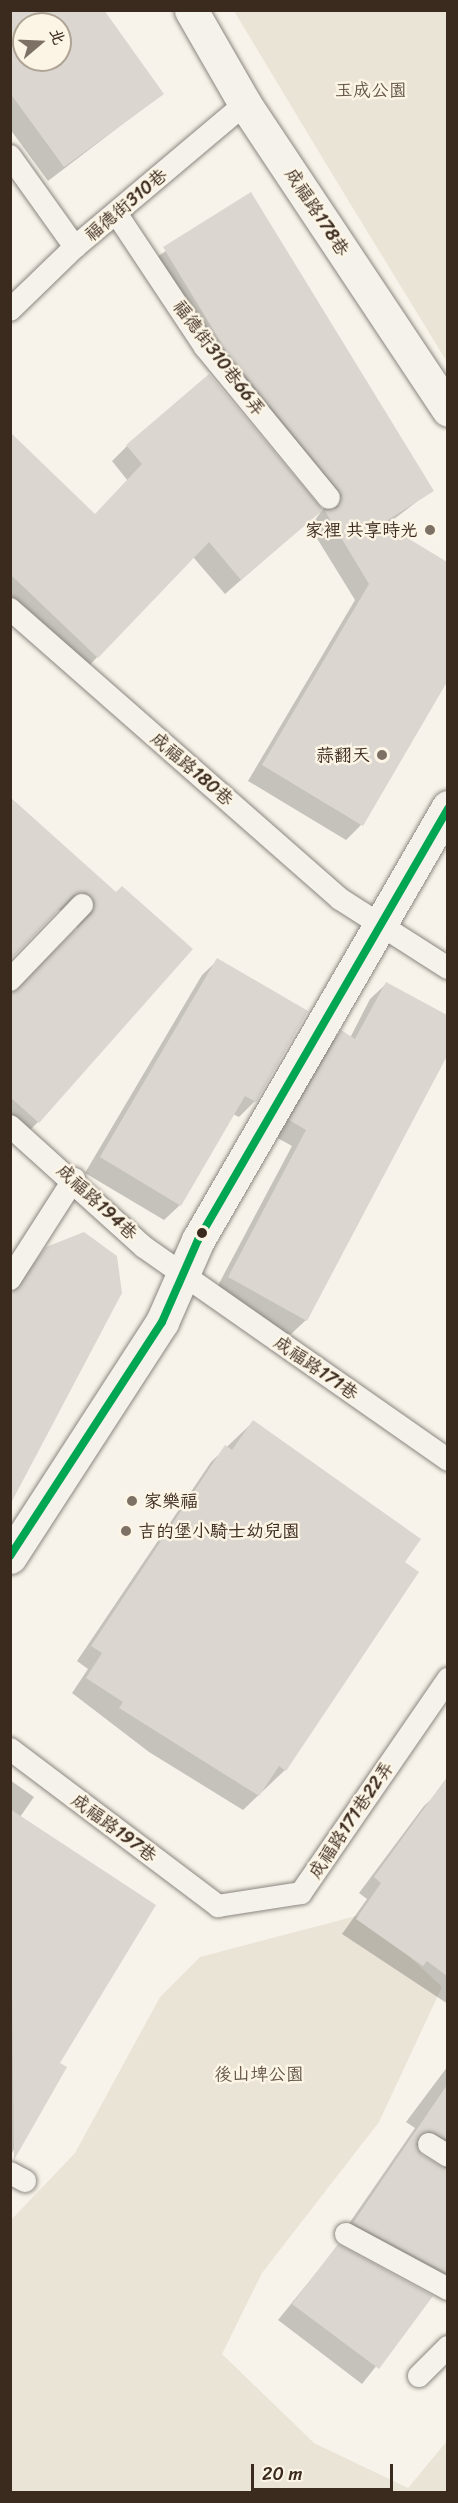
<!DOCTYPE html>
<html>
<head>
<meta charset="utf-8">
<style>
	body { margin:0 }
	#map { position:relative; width:458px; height:2503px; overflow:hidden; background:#f7f3ea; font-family:Sriracha,"LXGW WenKai TC",sans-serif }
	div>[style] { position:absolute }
	.green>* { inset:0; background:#eae4d7 }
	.shadow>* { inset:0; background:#0003 }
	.building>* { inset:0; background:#dbd7d0 }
	.roads { filter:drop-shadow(0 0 2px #8b867f) drop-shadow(0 0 2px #8b867f) }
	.service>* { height:22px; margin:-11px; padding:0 11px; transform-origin:11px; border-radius:11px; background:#f5f2ec }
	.minor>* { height:33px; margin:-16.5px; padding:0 16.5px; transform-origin:16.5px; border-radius:16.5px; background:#f5f2ec }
	.bus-1>* { height:8px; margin:-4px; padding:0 4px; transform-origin:4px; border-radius:4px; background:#00a651 }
	.dots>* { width:16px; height:16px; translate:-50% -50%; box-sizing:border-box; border:3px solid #fcf5e5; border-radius:50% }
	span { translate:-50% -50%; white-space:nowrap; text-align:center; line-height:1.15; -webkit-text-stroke:5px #fcf5e5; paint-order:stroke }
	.park-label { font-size:18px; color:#645648 }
	.street-label { font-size:18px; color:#3b2a1e }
	.poi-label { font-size:18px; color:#3b2a1e }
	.right { translate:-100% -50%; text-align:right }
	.left { translate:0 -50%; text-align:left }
	.frame { position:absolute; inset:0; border:12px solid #3b2a1e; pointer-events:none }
	.north { position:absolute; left:12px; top:12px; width:60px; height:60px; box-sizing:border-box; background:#fcf5e5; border:2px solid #afa495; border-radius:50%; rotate:71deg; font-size:16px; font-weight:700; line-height:24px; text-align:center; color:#3b2a1e }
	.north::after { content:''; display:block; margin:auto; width:21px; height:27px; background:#7d7065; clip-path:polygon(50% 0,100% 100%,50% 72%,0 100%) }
	.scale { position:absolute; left:251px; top:2464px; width:142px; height:27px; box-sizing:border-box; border:3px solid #3b2a1e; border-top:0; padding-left:8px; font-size:18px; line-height:21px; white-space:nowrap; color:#3b2a1e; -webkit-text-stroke:4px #fcf5e5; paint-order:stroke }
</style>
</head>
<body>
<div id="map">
	<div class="green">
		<div style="clip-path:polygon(234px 11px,447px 11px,447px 362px,337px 182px)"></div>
		<div style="clip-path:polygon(364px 1914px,442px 1987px,379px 2122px,262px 2273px,222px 2354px,314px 2443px,408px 2488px,447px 2441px,447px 2492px,11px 2492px,10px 2221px,75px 2153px,160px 1997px,200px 1957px)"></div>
	</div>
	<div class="shadow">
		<div style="clip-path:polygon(evenodd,10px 10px,102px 10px,162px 94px,48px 181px,10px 129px,10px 10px,24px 24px,60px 24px,60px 60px,24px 60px,24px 24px)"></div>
		<div style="clip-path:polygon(250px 194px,432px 490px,385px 526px,448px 563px,448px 679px,361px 825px,346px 840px,248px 781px,355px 600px,310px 527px,325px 506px,148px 263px)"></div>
		<div style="clip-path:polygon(127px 446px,321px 510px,225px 594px,193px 557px,82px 673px,10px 604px,10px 456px,95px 515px,128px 481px,112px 461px)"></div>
		<div style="clip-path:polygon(10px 803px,116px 894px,38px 1122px,23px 1137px,10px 1126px,10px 991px,20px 991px,77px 931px,77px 911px,56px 910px)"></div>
		<div style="clip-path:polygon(218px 960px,306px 1012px,255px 1101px,239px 1117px,233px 1114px,180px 1205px,164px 1220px,85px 1173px,202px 975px)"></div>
		<div style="clip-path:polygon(386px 984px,448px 1017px,448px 1053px,306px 1320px,290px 1335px,214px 1293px,292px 1146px,274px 1136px,325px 1048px,341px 1032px,350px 1038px,370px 999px)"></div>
		<div style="clip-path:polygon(253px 1422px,403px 1563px,285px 1770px,243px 1810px,149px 1752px,72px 1693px,88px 1669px,77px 1661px,211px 1462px)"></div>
		<div style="clip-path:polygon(10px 1780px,34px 1797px,20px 1817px,58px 2064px,10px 2157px)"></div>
		<div style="clip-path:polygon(448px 1784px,448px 2004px,342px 1934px,367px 1899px,359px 1893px,424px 1806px)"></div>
		<div style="clip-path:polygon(evenodd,448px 2066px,448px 2296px,339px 2238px,415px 2128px,406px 2122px,448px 2066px,415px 2146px,441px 2160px,445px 2170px,421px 2157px,415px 2146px)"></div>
		<div style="clip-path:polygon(338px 2246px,431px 2297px,362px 2384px,278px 2320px)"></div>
	</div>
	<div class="building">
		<div style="clip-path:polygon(evenodd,10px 10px,104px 10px,164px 94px,64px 167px,10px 93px,10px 10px,24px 24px,60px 24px,60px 60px,24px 60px,24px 24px)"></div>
		<div style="clip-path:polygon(251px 192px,434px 491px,383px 523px,447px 562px,447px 682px,363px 826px,262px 765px,369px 584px,325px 511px,338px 508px,342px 495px,228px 354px,163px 247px)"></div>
		<div style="clip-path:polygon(209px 374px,323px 510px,241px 580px,209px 542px,98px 658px,10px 574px,10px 432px,95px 514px,142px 464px,126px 445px)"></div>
		<div style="clip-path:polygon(10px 797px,116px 892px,122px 886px,193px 949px,39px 1123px,10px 1097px,10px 993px,92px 914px,95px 902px,86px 892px,73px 895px,10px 960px)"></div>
		<div style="clip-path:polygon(217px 958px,308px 1011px,256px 1102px,245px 1096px,181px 1206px,100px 1157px)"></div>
		<div style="clip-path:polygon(386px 982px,447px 1015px,447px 1056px,307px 1321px,228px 1277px,306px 1130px,289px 1120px,341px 1030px,355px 1039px)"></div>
		<div style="clip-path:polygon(84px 1232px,117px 1256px,122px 1293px,10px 1505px,10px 1295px,46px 1247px)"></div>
		<div style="clip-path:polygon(253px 1420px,421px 1539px,405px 1562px,419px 1572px,286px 1771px,279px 1766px,259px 1796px,119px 1708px,123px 1702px,86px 1678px,102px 1653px,91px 1646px,225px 1445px,232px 1450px)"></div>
		<div style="clip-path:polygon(447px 1777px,447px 1976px,427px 1961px,423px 1966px,356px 1919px,381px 1883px,374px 1877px)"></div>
		<div style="clip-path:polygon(10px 1809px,156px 1905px,60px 2063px,67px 2067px,14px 2160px)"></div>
		<div style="clip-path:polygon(447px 2085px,447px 2140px,429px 2131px,416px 2144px,422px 2155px,447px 2169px,447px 2273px,353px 2223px)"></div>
		<div style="clip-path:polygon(338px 2244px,433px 2296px,379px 2369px,292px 2304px)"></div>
	</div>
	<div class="roads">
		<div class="service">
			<div style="left:10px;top:156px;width:112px;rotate:54.5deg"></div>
			<div style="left:116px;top:213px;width:161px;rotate:56.4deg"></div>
			<div style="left:205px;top:347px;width:195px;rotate:50.6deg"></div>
			<div style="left:10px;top:310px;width:91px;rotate:-44.1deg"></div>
			<div style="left:75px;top:247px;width:222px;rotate:-40.1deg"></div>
			<div style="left:10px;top:609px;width:439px;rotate:41.3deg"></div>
			<div style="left:340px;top:899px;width:128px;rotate:32.6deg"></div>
			<div style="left:10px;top:980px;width:104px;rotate:-46.2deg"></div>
			<div style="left:10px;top:1126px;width:181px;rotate:42.1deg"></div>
			<div style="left:144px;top:1247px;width:371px;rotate:35deg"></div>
			<div style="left:10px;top:1279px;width:119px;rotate:-57.4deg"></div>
			<div style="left:10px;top:1749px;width:261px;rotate:37deg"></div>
			<div style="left:218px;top:1906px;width:84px;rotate:-8.9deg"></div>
			<div style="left:301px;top:1893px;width:260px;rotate:-55.5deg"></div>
			<div style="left:429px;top:2144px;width:22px;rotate:32deg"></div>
			<div style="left:10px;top:2173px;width:17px;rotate:28deg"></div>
			<div style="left:346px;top:2234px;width:116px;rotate:28.3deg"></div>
			<div style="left:419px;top:2376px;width:41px;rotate:-45deg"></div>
		</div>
		<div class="minor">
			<div style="left:191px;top:10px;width:108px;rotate:60.1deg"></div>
			<div style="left:245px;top:104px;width:367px;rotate:56.4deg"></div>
			<div style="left:10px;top:1557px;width:280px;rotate:-57.1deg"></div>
			<div style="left:162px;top:1322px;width:90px;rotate:-66.3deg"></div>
			<div style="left:198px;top:1240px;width:500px;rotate:-60deg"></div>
		</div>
	</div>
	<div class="bus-1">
		<div style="left:10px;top:1556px;width:279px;rotate:-57deg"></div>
		<div style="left:162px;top:1322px;width:90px;rotate:-66.3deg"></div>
		<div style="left:198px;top:1240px;width:499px;rotate:-59.9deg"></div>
	</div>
	<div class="dots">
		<div style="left:430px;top:530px;background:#7d7065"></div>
		<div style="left:382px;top:755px;background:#7d7065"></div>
		<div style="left:202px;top:1233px;background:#3b2a1e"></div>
		<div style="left:132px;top:1501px;background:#7d7065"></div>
		<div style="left:126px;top:1531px;background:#7d7065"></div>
	</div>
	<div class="park-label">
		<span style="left:371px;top:90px">玉成公園</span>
		<span style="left:259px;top:2074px">後山埤公園</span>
	</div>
	<div class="street-label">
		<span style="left:126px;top:205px;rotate:-40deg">福德街310巷</span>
		<span style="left:317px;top:212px;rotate:57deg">成福路178巷</span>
		<span style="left:219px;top:358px;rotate:53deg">福德街310巷66弄</span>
		<span style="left:192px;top:769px;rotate:41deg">成福路180巷</span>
		<span style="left:97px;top:1202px;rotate:43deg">成福路194巷</span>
		<span style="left:316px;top:1368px;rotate:35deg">成福路171巷</span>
		<span style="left:351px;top:1820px;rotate:-56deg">成福路171巷22弄</span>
		<span style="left:114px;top:1828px;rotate:37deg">成福路197巷</span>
	</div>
	<div class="poi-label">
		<span class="right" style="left:418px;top:530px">家裡 共享時光</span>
		<span class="right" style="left:370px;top:755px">蒜翻天</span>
		<span class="left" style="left:144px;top:1501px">家樂福</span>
		<span class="left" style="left:138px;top:1531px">吉的堡小騎士幼兒園</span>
	</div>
	<div class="frame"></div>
	<div class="north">北</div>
	<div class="scale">20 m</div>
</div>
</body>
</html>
